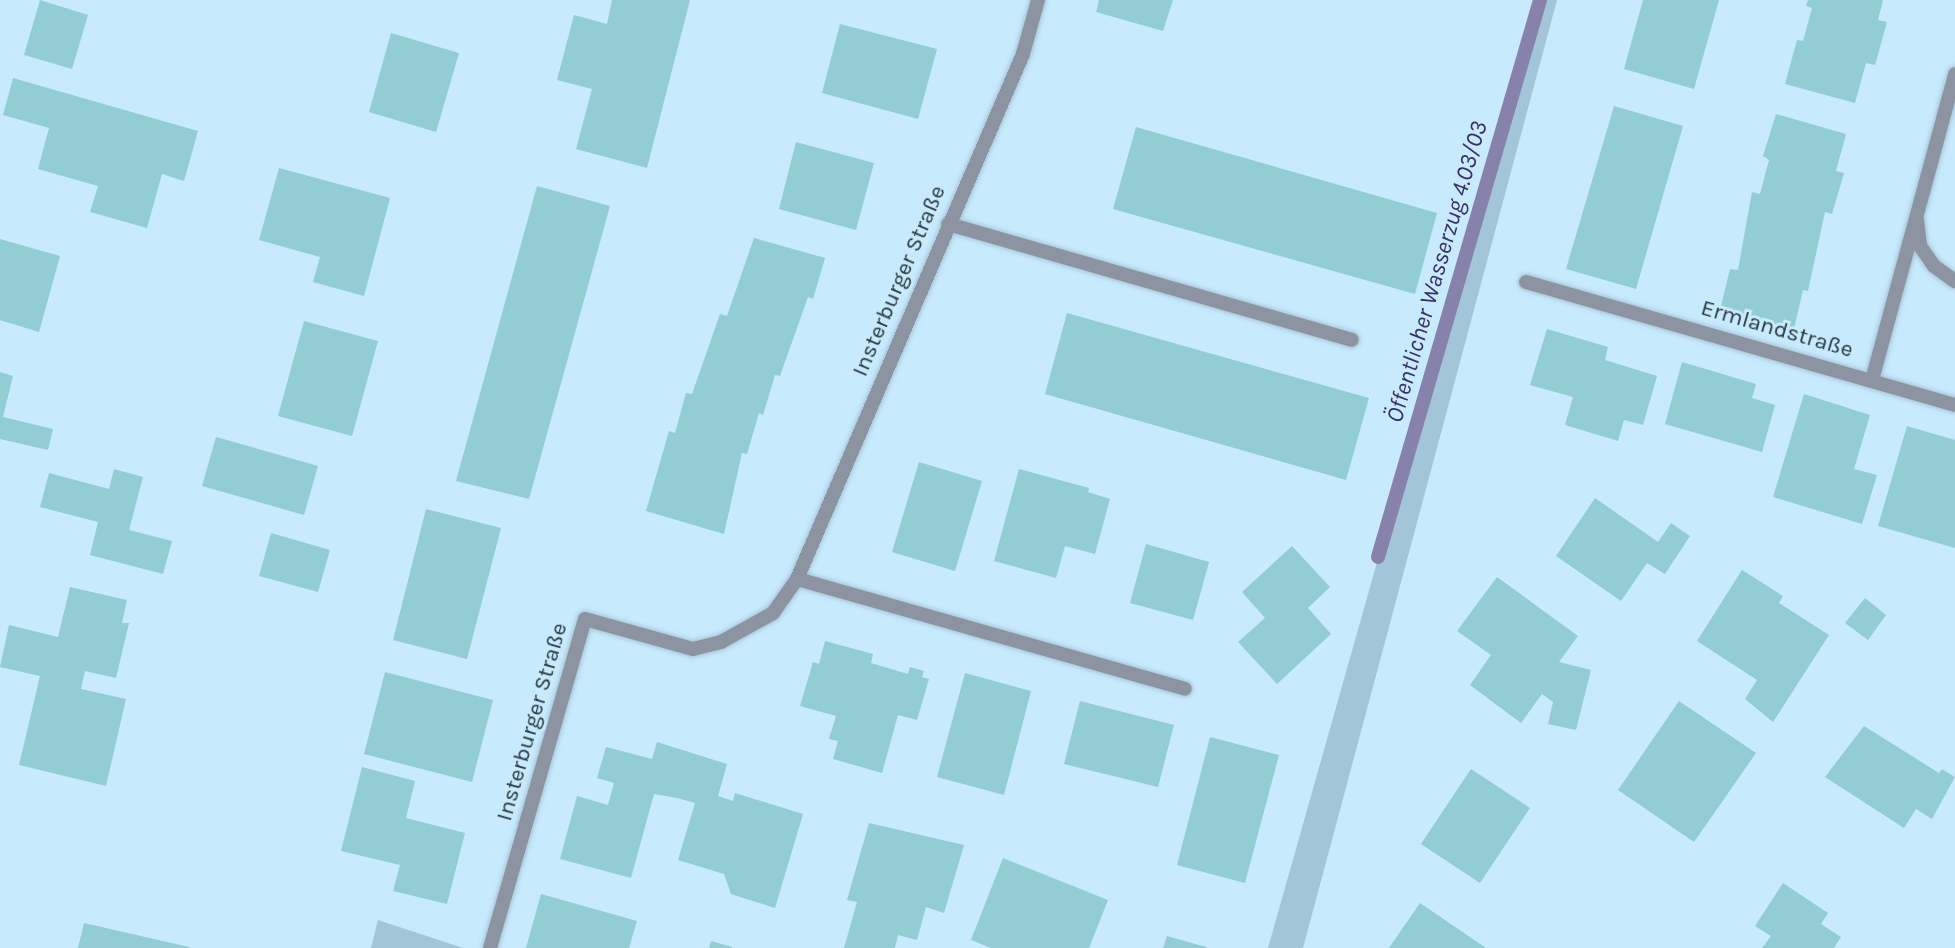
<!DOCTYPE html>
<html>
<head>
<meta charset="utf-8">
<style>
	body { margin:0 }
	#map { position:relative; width:1955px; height:948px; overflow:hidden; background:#c7eafd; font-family:Karla,sans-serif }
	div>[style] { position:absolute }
	.green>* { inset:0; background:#a3c5d8 }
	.stream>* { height:14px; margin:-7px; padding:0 7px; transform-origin:7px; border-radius:7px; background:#8782ac }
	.building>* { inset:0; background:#91cdd2 }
	.roads { filter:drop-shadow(0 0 2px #a8c6d7) drop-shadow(0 0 2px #a8c6d7) }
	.lane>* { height:14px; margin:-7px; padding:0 7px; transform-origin:7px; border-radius:7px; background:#8d94a1 }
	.street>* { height:14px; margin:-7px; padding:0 7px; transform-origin:7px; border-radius:7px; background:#8d94a1 }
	span { translate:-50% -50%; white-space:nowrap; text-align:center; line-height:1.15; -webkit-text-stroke:6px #c7eafd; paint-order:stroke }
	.street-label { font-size:23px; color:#2a383f }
	.water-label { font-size:24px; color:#3a3066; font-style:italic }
</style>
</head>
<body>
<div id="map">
	<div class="green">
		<div style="clip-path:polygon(1536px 0,1557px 0,1303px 948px,1268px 948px)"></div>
		<div style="clip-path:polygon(378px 920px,463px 948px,371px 948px)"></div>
	</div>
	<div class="stream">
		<div style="left:1378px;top:557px;width:580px;rotate:-73.78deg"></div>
	</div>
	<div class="building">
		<div style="clip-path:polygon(40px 0,88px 15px,72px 69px,24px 55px)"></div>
		<div style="clip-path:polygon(612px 0,690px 0,647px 168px,576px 149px,592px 89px,557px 80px,574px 15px,607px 24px)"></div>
		<div style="clip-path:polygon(1099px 0,1173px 0,1163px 31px,1096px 12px)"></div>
		<div style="clip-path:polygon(1643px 0,1719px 0,1694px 89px,1624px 69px)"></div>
		<div style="clip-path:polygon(1808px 0,1883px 0,1878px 20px,1887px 22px,1875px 65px,1866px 63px,1855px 103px,1785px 84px,1797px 40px,1803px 41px,1812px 8px,1806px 6px)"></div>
		<div style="clip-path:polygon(840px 24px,937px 49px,918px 119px,822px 93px)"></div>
		<div style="clip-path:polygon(391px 33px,459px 53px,436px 132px,369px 112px)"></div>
		<div style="clip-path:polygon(13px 78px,198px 131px,184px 181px,162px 174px,147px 228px,90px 212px,98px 186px,38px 169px,49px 128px,3px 115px)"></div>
		<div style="clip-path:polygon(1614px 106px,1683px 126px,1636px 289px,1566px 269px)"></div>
		<div style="clip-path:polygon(1776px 114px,1846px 134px,1836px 171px,1844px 173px,1832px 214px,1825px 212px,1808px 291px,1803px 290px,1793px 333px,1719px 314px,1730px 269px,1738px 270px,1752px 192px,1760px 194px,1769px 160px,1763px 156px)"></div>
		<div style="clip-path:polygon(1136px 127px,1437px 213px,1415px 294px,1113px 209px)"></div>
		<div style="clip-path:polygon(796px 142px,874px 163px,856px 230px,779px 209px)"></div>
		<div style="clip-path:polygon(279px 168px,390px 198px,364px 296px,313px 282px,320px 257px,259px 240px)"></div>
		<div style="clip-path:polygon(537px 186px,610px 206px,529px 499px,456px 481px)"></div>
		<div style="clip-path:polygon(754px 238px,825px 258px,813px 299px,808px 297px,780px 376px,775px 375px,763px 415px,759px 413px,747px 454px,742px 453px,724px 534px,646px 511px,669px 431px,675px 433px,686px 393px,692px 394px,720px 314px,727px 316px)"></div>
		<div style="clip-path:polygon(0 239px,60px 256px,39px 332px,0 320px)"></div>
		<div style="clip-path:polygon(1067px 313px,1369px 398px,1346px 480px,1045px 394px)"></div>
		<div style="clip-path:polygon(304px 321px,378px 341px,352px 436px,278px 416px)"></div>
		<div style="clip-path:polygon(1547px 329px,1608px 347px,1605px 360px,1657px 376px,1643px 425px,1624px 420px,1618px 441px,1565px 425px,1573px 397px,1530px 385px)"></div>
		<div style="clip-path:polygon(1682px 362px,1756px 384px,1752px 398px,1775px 405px,1762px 452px,1665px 424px)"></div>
		<div style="clip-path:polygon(0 372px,13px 376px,3px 417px,53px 429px,48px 450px,0 439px)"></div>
		<div style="clip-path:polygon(1804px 394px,1870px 415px,1854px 469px,1877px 475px,1862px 524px,1773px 497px)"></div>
		<div style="clip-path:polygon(1907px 426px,1955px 440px,1955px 548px,1878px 526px)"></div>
		<div style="clip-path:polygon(216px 437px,318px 466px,304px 515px,202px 486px)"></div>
		<div style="clip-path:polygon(919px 462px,982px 481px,955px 571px,892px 552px)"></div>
		<div style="clip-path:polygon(114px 469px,143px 477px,129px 530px,172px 541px,163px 574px,90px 555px,98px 522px,40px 507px,49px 473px,109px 489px)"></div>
		<div style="clip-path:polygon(1019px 469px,1089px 488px,1088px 492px,1110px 499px,1095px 554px,1065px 546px,1056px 578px,994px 561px)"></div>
		<div style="clip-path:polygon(1595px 498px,1658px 542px,1671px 523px,1690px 536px,1665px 574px,1647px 563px,1621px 601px,1556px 556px)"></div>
		<div style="clip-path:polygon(426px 509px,501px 528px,467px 659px,393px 640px)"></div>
		<div style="clip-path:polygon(271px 533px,330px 550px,318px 592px,259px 576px)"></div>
		<div style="clip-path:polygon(1146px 544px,1209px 562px,1193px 620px,1130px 603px)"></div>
		<div style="clip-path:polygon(1292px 546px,1330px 587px,1308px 608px,1331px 634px,1277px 684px,1238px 642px,1265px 618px,1242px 592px)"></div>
		<div style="clip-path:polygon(1742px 570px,1783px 596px,1779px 603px,1829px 635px,1773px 722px,1745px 699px,1757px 680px,1697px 641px)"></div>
		<div style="clip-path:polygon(1497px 577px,1578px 636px,1559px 662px,1591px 670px,1576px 730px,1548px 724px,1553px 702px,1542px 694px,1521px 723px,1470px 685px,1491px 655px,1457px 631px)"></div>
		<div style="clip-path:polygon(70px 587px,127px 600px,122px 623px,129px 623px,116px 678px,85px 671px,81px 689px,126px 699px,106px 786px,19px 765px,40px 676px,0 667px,9px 625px,58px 637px)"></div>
		<div style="clip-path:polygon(1865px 598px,1886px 615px,1868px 640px,1845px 623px)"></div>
		<div style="clip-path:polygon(825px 641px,873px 654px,871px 663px,908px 674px,910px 667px,924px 671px,922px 677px,929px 679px,917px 720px,898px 715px,882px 773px,833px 759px,838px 741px,829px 739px,836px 716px,800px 706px,813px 662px,819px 664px)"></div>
		<div style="clip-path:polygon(385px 672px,493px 700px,472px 782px,364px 754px)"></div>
		<div style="clip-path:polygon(965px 673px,1031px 691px,1004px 795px,937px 777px)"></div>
		<div style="clip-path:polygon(1080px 701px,1174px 725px,1158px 787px,1064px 764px)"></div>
		<div style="clip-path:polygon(1679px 701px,1756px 753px,1694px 842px,1618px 790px)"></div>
		<div style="clip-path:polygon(1864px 726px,1939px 773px,1942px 769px,1955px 777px,1932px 819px,1916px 809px,1904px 828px,1825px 777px)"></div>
		<div style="clip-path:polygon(1210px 737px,1279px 755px,1245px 883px,1177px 865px)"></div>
		<div style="clip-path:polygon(657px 742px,727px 764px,718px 796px,733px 801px,735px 793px,803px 814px,775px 908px,731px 894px,724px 874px,678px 860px,695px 803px,677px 798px,654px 794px,631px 878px,560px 859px,577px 796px,608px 805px,614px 783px,597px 778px,606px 747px,652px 759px)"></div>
		<div style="clip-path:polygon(362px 767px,415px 781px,406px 818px,465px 833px,447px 904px,393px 891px,400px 865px,341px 851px)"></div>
		<div style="clip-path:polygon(1471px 769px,1530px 808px,1480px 883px,1421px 844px)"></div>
		<div style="clip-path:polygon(869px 823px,964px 845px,944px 913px,926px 907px,917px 940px,898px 935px,895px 948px,844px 948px,857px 902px,847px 900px)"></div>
		<div style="clip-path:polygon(1003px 858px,1108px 900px,1089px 948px,991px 948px,971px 940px)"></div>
		<div style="clip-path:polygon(1783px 883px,1828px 913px,1821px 924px,1841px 937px,1834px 948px,1762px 948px,1771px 936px,1755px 926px)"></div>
		<div style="clip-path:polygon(541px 894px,637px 921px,629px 948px,526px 948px)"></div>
		<div style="clip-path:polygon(1420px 903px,1486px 948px,1389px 948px)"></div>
		<div style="clip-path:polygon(84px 923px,189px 947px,189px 948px,78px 948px)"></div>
		<div style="clip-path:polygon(1167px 936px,1206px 947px,1206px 948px,1163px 948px)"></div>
		<div style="clip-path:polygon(711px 941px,732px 947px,732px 948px,709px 948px)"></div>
	</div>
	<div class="roads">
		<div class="lane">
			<div style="left:948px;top:224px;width:420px;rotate:16deg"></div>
		</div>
		<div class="street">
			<div style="left:1917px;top:220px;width:26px;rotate:83deg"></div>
			<div style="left:1920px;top:246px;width:24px;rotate:55deg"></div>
			<div style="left:1934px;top:266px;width:26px;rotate:36deg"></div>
			<div style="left:1526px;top:282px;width:446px;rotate:16deg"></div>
			<div style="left:1872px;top:380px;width:317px;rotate:-74.8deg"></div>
			<div style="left:797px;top:579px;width:403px;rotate:15.8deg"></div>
			<div style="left:490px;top:948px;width:342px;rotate:-73.9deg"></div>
			<div style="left:585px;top:619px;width:112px;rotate:15.5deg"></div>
			<div style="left:693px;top:649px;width:29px;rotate:-14deg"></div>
			<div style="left:721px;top:642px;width:60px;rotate:-29.1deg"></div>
			<div style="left:773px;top:613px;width:42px;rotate:-54.8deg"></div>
			<div style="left:797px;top:579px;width:572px;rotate:-66.71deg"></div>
			<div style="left:1023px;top:54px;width:56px;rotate:-74.5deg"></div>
		</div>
	</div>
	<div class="street-label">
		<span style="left:899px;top:281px;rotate:-67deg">Insterburger Straße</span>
		<span style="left:1777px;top:329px;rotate:16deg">Ermlandstraße</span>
		<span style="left:532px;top:722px;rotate:-74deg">Insterburger Straße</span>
	</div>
	<div class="water-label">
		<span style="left:1437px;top:272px;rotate:-74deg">Öffentlicher Wasserzug 4.03/03</span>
	</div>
</div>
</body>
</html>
